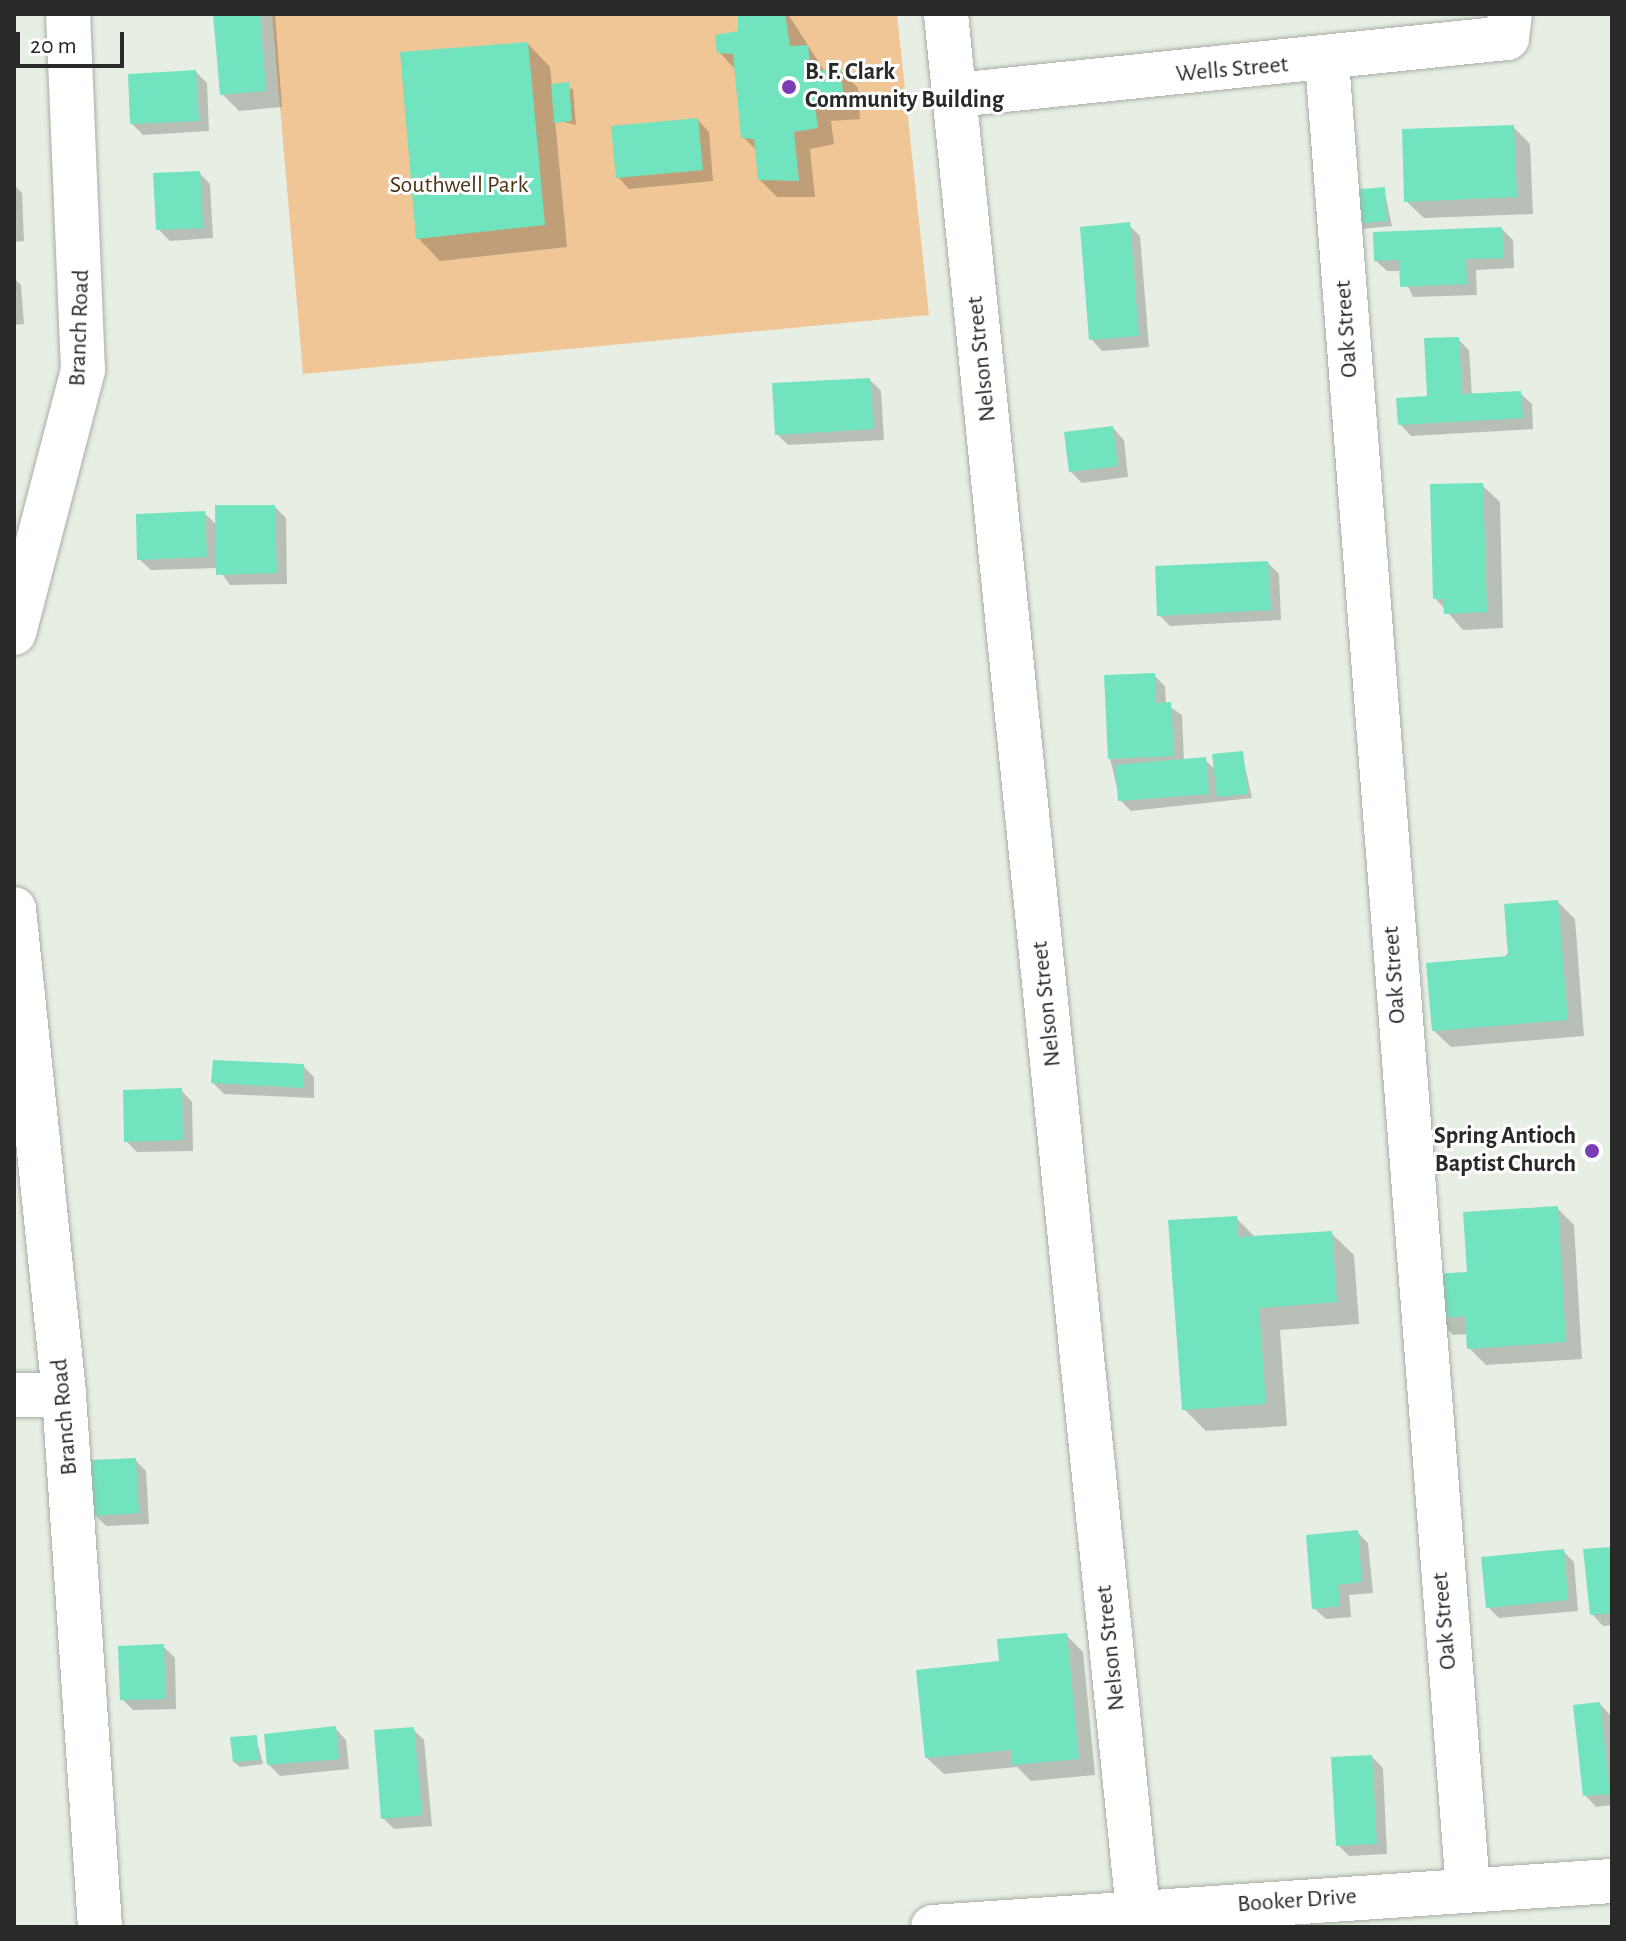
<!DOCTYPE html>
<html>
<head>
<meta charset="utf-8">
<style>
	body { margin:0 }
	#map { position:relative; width:1626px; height:1941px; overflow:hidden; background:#e7efe4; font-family:"Alegreya Sans",sans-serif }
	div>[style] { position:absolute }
	.green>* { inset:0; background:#f0c697 }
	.shadow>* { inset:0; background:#0003 }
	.building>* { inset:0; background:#71e3be }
	.roads { filter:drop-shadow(0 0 2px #a7aea4) drop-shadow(0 0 2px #a7aea4) }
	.minor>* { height:44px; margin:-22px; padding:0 22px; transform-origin:22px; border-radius:22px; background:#fff }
	.dots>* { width:22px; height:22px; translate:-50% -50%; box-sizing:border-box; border:4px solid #fff; border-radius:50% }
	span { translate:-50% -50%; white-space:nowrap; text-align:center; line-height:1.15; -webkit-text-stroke:6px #fff; paint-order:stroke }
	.street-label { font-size:24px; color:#272a26 }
	.poi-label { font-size:24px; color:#272a26; font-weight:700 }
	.left { translate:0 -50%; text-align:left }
	.right { translate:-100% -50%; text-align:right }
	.park-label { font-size:24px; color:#4e3414 }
	.frame { position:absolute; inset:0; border:16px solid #272a26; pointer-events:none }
	.scale { position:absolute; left:16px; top:32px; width:108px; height:36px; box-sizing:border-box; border:4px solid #272a26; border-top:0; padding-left:10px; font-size:24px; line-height:28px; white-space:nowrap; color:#272a26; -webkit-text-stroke:6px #fff; paint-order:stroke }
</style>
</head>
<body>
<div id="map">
	<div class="green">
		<div style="clip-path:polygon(272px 14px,897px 14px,929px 315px,303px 374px)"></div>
	</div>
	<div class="shadow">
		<div style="clip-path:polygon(215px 14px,275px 14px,282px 107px,239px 111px,222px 94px)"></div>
		<div style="clip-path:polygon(740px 14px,788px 14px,825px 72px,841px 71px,858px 88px,860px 119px,831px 121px,834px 144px,810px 149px,815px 197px,777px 197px,760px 180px,757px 151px,743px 137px,736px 70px,719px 52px,740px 33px)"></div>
		<div style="clip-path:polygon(528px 44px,550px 67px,552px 86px,573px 89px,576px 125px,555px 120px,567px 247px,440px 261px,418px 238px)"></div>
		<div style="clip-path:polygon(196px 72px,207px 83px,209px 131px,143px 135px,132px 124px)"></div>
		<div style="clip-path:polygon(698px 120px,709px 132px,713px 181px,629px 189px,618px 177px)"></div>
		<div style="clip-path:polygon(1513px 127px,1530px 144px,1533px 214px,1424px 218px,1406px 201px)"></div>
		<div style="clip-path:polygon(199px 173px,210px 184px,213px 238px,170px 241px,158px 229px)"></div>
		<div style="clip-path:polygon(14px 185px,22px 193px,24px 241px,14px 242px)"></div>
		<div style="clip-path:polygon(1384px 189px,1392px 226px,1360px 229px,1352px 192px)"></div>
		<div style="clip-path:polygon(1129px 225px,1140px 236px,1149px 347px,1102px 351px,1091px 339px)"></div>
		<div style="clip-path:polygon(1502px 229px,1513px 240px,1514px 268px,1476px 270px,1477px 295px,1413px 297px,1401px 271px,1387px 271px,1375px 260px)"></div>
		<div style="clip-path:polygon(14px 278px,21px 285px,24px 324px,14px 325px)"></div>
		<div style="clip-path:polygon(1458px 339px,1469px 350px,1472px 396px,1520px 393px,1532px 404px,1533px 429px,1411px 436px,1400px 424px,1429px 398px)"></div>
		<div style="clip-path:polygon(870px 380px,881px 391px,884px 440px,788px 445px,777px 434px)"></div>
		<div style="clip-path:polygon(1113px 428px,1124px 440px,1128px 477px,1082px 483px,1070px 471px)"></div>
		<div style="clip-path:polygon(1482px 485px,1500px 502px,1503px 628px,1463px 630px,1435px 598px)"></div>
		<div style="clip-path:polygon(275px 507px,286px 518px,287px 584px,230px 585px,218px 568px,151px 570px,139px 559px,204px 513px,218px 526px)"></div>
		<div style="clip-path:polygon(1268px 563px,1279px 574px,1281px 620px,1170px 626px,1159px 615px)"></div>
		<div style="clip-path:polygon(1154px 675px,1165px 686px,1166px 704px,1182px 715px,1184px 761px,1205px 760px,1216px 770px,1242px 753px,1252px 798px,1131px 811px,1120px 800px,1110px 758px)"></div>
		<div style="clip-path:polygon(1558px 902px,1575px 919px,1584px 1036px,1451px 1047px,1433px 1030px)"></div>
		<div style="clip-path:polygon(303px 1066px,314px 1077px,314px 1098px,224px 1094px,213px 1083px)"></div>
		<div style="clip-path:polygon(181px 1090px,192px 1102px,193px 1151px,137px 1152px,126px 1141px)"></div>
		<div style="clip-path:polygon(1557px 1208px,1574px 1225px,1582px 1359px,1486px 1365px,1469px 1348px,1468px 1334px,1453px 1335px,1436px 1318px,1469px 1274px)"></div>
		<div style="clip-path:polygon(1236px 1218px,1256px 1238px,1331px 1233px,1354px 1255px,1359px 1324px,1280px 1330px,1287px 1426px,1206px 1431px,1184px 1409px)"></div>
		<div style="clip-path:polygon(135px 1460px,146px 1471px,149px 1524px,106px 1526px,95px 1515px)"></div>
		<div style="clip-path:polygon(1357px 1532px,1368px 1543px,1373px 1593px,1349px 1595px,1351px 1617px,1326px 1619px,1314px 1608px)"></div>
		<div style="clip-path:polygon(1612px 1549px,1612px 1625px,1603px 1626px,1592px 1614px)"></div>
		<div style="clip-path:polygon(1563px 1551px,1574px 1562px,1578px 1611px,1499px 1618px,1488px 1607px)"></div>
		<div style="clip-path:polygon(1066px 1635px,1083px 1652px,1095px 1775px,1031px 1781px,1017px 1767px,944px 1774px,926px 1757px,1002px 1663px)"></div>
		<div style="clip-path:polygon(163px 1646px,175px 1658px,176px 1709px,133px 1710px,122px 1699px)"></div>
		<div style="clip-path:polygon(1600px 1704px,1611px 1716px,1612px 1805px,1596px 1807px,1585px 1795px)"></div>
		<div style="clip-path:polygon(335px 1728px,346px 1740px,349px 1769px,280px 1776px,269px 1765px)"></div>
		<div style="clip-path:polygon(413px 1729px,424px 1740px,432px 1826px,394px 1829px,383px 1818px)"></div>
		<div style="clip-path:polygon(256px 1737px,263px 1764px,240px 1767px,234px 1762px)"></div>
		<div style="clip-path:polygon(1372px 1757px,1383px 1768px,1387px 1854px,1349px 1856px,1338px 1845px)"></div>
	</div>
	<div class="building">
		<div style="clip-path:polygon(213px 14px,260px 14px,266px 91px,220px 95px)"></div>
		<div style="clip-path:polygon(738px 14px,785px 14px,790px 46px,808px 45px,811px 71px,841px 69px,844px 102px,815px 104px,818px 128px,794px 132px,799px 181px,758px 180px,754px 139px,741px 138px,733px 54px,717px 53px,715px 35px,738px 31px)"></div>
		<div style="clip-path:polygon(528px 42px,545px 225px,416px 239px,400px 52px)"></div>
		<div style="clip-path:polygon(196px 70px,199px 121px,130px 124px,128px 74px)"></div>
		<div style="clip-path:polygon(569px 82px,572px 121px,554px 123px,551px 84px)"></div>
		<div style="clip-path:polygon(698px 118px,703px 170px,616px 178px,611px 126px)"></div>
		<div style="clip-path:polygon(1514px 125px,1517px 197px,1404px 202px,1402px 129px)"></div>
		<div style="clip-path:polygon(200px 171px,203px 228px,156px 230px,153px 173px)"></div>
		<div style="clip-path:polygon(1385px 187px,1387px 221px,1353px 224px,1350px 190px)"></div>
		<div style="clip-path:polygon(1130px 222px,1139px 336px,1089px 340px,1080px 227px)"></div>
		<div style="clip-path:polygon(1502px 227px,1504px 258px,1466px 259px,1467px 284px,1400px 287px,1399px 260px,1374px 261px,1373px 232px)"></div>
		<div style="clip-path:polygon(1459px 337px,1462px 394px,1521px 391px,1523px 418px,1398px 425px,1396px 398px,1427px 396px,1424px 338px)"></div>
		<div style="clip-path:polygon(870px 378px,874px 429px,775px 435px,772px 383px)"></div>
		<div style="clip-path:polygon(1113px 426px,1118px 466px,1069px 472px,1064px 432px)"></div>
		<div style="clip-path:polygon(1483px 483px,1487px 612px,1444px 614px,1443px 599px,1433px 599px,1430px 484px)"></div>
		<div style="clip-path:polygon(215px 505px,275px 505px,277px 573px,216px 575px)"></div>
		<div style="clip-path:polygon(205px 511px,207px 557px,137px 560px,136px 514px)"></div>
		<div style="clip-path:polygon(1268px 561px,1271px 610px,1157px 616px,1155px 566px)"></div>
		<div style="clip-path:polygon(1155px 673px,1156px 703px,1171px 702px,1174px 756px,1108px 759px,1104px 675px)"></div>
		<div style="clip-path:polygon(1243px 751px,1248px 794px,1217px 797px,1212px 754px)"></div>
		<div style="clip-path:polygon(1206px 757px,1209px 794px,1118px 801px,1115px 765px)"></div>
		<div style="clip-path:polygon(1558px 900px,1568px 1020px,1432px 1031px,1426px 963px,1508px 956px,1504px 904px)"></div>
		<div style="clip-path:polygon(213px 1060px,304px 1064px,303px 1088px,211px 1083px)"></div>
		<div style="clip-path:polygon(182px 1088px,183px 1140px,124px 1142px,123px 1090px)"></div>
		<div style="clip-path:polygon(1558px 1206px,1566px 1342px,1467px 1349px,1465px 1316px,1434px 1319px,1432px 1274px,1467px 1272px,1463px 1212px)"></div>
		<div style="clip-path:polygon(1237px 1216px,1238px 1237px,1332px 1231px,1337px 1302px,1259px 1308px,1266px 1404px,1182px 1410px,1168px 1220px)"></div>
		<div style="clip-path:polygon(136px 1458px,139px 1513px,93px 1516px,90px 1460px)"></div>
		<div style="clip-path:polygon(1358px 1530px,1362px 1582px,1338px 1585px,1340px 1606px,1312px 1609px,1306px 1535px)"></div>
		<div style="clip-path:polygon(1612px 1547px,1612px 1613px,1590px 1615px,1583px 1549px)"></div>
		<div style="clip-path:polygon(1564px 1549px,1568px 1600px,1486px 1608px,1481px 1557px)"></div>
		<div style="clip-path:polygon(1067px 1633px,1079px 1759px,1012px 1765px,1011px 1750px,925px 1758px,916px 1670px,999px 1661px,997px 1639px)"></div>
		<div style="clip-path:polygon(164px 1644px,166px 1699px,120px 1700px,118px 1646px)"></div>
		<div style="clip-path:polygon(1600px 1702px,1610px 1794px,1583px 1796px,1573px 1705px)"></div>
		<div style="clip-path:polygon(336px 1726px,339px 1759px,267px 1765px,264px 1734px)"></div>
		<div style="clip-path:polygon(414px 1727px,422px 1815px,381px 1819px,374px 1730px)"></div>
		<div style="clip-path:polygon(257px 1735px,259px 1760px,233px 1762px,230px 1737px)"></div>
		<div style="clip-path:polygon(1372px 1755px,1377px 1844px,1336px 1846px,1331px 1757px)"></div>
	</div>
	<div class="roads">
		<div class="minor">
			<div style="left:946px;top:14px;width:1908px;rotate:84.22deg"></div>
			<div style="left:1327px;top:61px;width:1832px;rotate:85.59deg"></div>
			<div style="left:956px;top:95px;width:554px;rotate:-5.91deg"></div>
			<div style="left:1507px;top:38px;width:24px;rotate:-83deg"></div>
			<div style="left:14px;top:633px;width:272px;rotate:-75.3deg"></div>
			<div style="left:83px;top:370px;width:356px;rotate:-92.4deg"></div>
			<div style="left:14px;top:909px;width:489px;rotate:84.1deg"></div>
			<div style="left:64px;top:1395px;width:533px;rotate:86.13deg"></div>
			<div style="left:14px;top:1395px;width:50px"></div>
			<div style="left:933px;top:1927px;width:681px;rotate:-3.88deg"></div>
		</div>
	</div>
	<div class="dots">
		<div style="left:789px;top:87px;background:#7a3eb4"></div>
		<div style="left:1592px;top:1151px;background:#7a3eb4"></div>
	</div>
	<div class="street-label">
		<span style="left:1232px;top:70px;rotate:-5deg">Wells Street</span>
		<span style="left:80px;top:328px;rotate:-88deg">Branch Road</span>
		<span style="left:1347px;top:329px;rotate:-94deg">Oak Street</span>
		<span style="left:982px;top:359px;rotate:-96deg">Nelson Street</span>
		<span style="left:1395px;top:975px;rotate:-94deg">Oak Street</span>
		<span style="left:1047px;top:1004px;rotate:-96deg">Nelson Street</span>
		<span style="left:65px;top:1417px;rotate:-95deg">Branch Road</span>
		<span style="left:1445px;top:1621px;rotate:-95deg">Oak Street</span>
		<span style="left:1111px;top:1648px;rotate:-96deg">Nelson Street</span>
		<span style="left:1297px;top:1901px;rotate:-4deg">Booker Drive</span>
	</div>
	<div class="poi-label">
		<span class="left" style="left:805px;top:87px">B. F. Clark<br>Community Building</span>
		<span class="right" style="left:1576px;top:1151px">Spring Antioch<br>Baptist Church</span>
	</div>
	<div class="park-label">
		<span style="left:459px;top:186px">Southwell Park</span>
	</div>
	<div class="frame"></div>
	<div class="scale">20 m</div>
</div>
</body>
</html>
